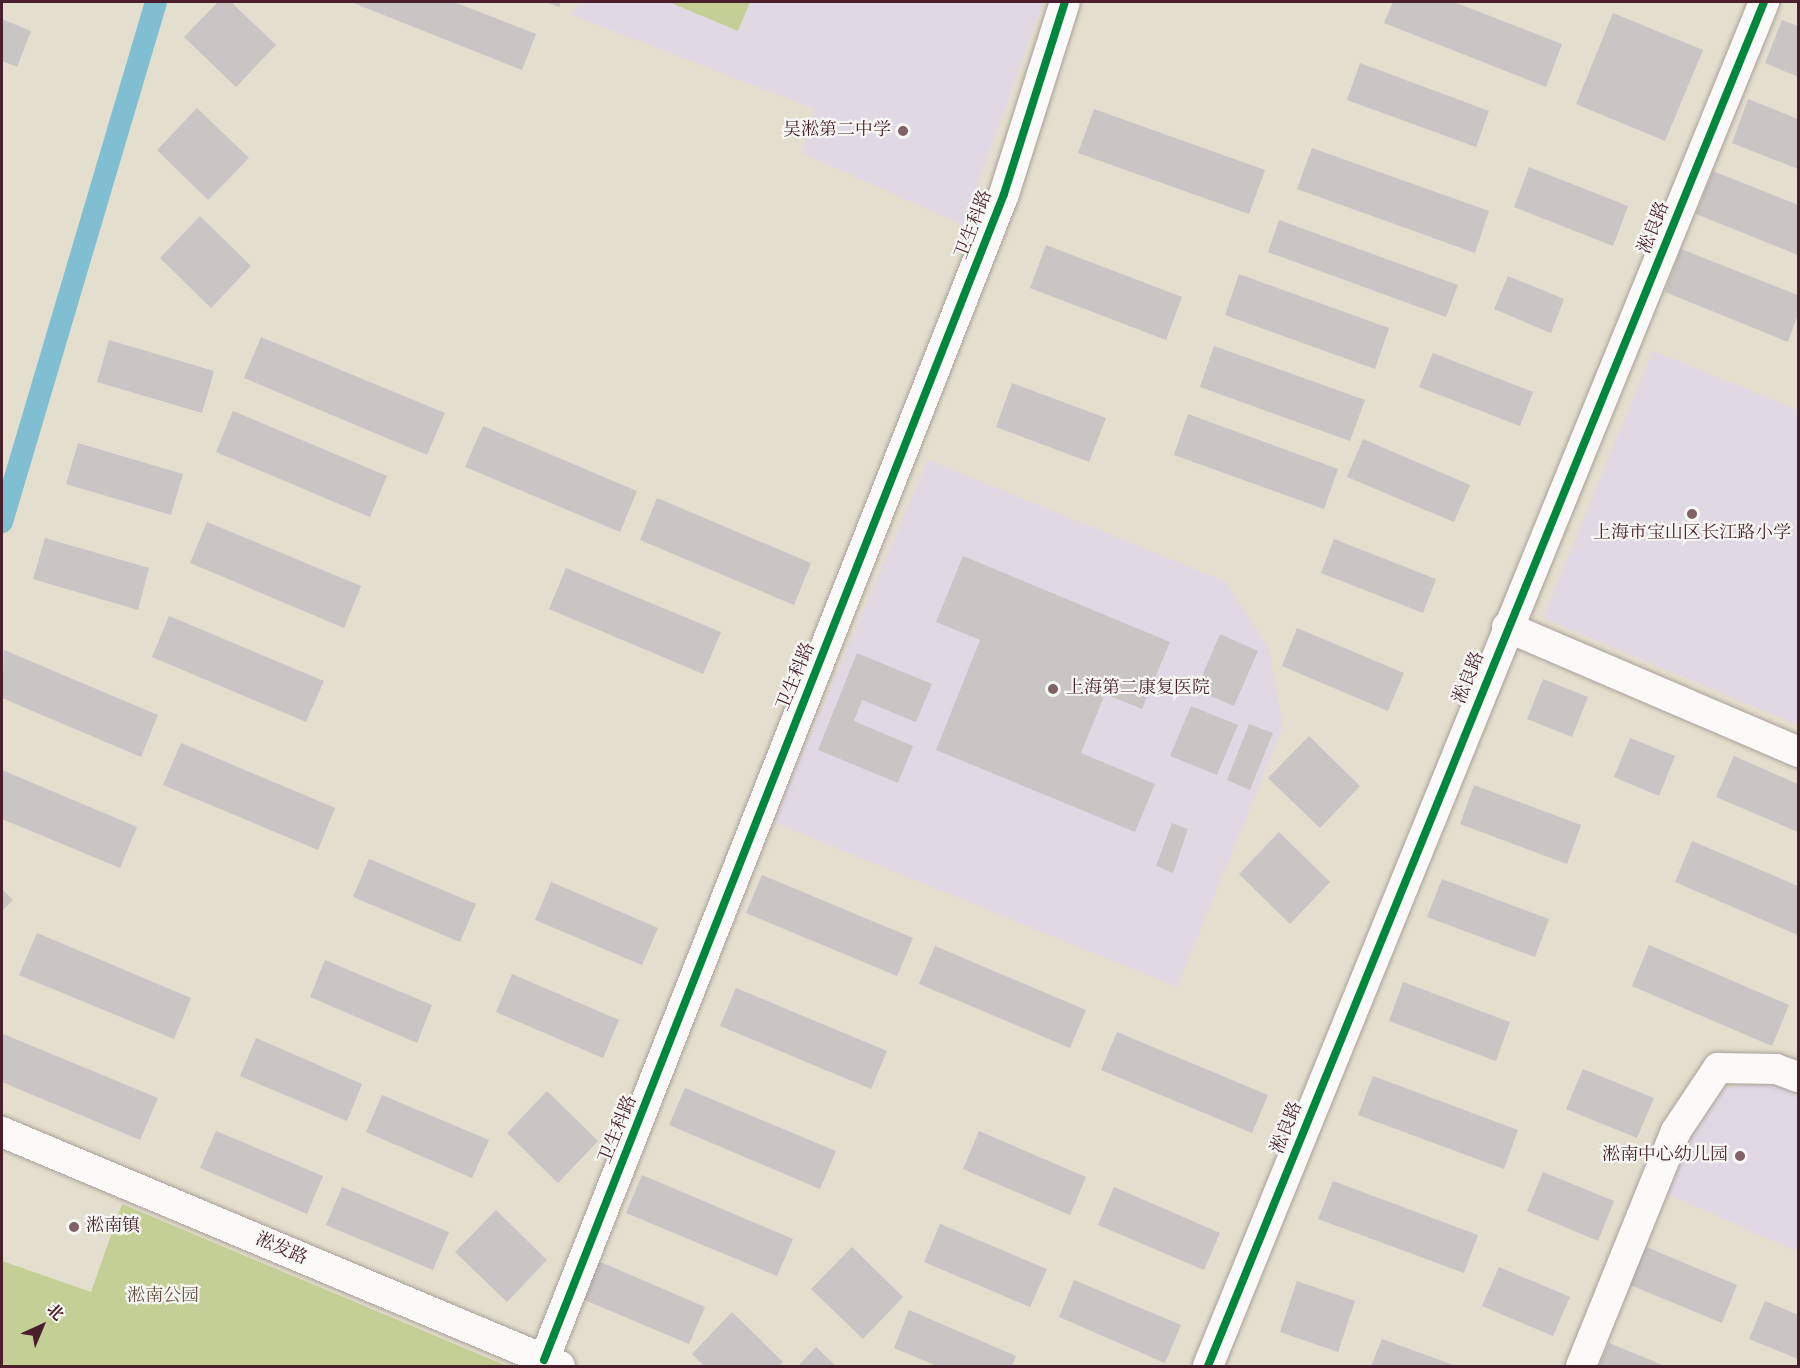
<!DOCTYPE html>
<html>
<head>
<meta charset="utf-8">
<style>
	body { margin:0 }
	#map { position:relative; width:1800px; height:1368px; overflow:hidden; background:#e3decd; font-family:Vollkorn,"Noto Serif SC",serif }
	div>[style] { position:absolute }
	.built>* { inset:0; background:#e0d9e4 }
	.green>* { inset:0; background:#c4cf95 }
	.canal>* { height:22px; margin:-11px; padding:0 11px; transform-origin:11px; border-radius:11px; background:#80bfd2 }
	.building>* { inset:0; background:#c9c5c5 }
	.roads { filter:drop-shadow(0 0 2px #a8a098) drop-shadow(0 0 2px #a8a098) }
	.minor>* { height:30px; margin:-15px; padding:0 15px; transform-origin:15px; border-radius:15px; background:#fbfaf8 }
	.cycleway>* { height:8px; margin:-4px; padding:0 4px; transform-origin:4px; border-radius:4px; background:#00873e }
	.dots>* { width:16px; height:16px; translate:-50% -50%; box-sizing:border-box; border:3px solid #f6f6f2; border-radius:50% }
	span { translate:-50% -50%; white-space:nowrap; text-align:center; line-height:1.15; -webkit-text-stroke:4.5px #f6f6f2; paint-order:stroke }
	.poi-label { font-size:18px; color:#4a1f2b }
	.right { translate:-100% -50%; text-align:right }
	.left { translate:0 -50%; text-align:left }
	.street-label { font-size:18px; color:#4a1f2b }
	.park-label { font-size:18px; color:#67503d }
	.frame { position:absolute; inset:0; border:3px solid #4a1f2b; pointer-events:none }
	.north { position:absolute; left:12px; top:1296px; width:60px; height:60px; -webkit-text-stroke:4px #f6f6f2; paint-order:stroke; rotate:44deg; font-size:16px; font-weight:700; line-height:24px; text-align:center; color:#4a1f2b }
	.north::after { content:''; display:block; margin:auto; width:21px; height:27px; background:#4a1f2b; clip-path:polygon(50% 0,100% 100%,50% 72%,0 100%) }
</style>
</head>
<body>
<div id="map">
	<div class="built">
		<div style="clip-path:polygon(578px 2px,1043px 2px,963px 225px,802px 153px,815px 109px,572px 15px)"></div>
		<div style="clip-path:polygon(1653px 351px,1798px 410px,1798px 725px,1543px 618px)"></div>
		<div style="clip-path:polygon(928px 460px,1226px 582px,1269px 650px,1283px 727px,1177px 987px,773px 822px)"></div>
		<div style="clip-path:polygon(1771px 1082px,1798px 1094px,1798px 1252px,1668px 1194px,1696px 1118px,1724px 1088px)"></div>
	</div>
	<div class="green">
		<div style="clip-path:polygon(669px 2px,750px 2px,738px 31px)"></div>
		<div style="clip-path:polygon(122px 1204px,507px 1366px,2px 1366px,2px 1261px,91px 1292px)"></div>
	</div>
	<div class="canal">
		<div style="left:2px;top:522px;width:542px;rotate:-73.5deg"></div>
	</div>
	<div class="building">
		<div style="clip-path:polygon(218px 2px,231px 2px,276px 45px,236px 87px,184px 37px)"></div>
		<div style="clip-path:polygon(351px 2px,454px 2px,536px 34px,522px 70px)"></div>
		<div style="clip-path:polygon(546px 2px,561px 2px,559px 7px)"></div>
		<div style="clip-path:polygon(1393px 2px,1454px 2px,1562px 44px,1546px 87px,1384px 23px)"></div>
		<div style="clip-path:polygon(1613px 13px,1703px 50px,1665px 141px,1576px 104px)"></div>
		<div style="clip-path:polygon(2px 19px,31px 31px,17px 67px,2px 61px)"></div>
		<div style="clip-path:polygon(1782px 20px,1798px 26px,1798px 77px,1765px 63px)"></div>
		<div style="clip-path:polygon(1360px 63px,1489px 111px,1476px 147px,1347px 100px)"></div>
		<div style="clip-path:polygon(1748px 99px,1798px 119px,1798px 169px,1732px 143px)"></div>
		<div style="clip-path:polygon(197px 108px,249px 158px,208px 200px,157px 150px)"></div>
		<div style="clip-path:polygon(1094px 109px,1265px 170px,1249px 214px,1078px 153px)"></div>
		<div style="clip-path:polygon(1312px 148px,1489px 211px,1475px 253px,1297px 189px)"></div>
		<div style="clip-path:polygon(1529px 167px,1628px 206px,1613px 246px,1514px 207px)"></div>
		<div style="clip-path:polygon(1713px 171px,1798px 205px,1798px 255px,1696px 214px)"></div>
		<div style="clip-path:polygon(200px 216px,251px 266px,211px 308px,160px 258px)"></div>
		<div style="clip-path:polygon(1279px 220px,1458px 285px,1446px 317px,1268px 252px)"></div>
		<div style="clip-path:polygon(1046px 245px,1182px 297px,1166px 340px,1030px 288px)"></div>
		<div style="clip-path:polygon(1681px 249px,1798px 295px,1798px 314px,1788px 342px,1665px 292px)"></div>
		<div style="clip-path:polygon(1239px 274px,1389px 328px,1375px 369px,1225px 315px)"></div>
		<div style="clip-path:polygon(1508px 276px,1564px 299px,1551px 333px,1494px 309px)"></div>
		<div style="clip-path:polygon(261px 337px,445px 413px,427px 455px,244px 378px)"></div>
		<div style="clip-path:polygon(109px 340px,214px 371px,202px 413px,97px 382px)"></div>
		<div style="clip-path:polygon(1214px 346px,1365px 400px,1350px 441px,1200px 387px)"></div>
		<div style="clip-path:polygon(1433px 353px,1533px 392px,1520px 426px,1419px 387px)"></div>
		<div style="clip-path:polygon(1012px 383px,1106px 418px,1089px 462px,996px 427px)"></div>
		<div style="clip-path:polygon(233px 411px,387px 476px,370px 517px,216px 452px)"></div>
		<div style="clip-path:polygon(1188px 414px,1338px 469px,1324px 509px,1174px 455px)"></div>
		<div style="clip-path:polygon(483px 426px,637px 491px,620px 532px,465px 467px)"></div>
		<div style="clip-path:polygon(1363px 439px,1470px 485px,1454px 522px,1347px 477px)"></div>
		<div style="clip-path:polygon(78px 443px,183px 474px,171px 515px,66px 484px)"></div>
		<div style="clip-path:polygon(657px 498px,811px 563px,794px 605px,640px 540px)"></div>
		<div style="clip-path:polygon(207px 522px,361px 586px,344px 628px,190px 563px)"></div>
		<div style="clip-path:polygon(45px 538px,149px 568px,138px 610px,33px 579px)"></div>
		<div style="clip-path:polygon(1334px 539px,1436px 579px,1423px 613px,1321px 573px)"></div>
		<div style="clip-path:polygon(963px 556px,1170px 642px,1142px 709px,1105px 694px,1081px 753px,1155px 784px,1135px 832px,936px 750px,980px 640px,936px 622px)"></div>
		<div style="clip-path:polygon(566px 568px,721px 632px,703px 674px,549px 609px)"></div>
		<div style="clip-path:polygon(169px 616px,324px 681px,306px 722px,152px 657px)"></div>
		<div style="clip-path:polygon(1297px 628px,1404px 673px,1388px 711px,1282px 666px)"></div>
		<div style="clip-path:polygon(1220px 634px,1258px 651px,1234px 706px,1196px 690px)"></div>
		<div style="clip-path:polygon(4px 650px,158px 715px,141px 757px,2px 698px)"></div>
		<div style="clip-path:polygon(857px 653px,932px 684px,916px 722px,862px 700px,854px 721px,913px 746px,898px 783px,818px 750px)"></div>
		<div style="clip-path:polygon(1543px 679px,1588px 697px,1572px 737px,1527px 719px)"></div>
		<div style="clip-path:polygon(1191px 706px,1238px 725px,1217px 775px,1170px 756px)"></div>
		<div style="clip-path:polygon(1249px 724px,1273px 733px,1250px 790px,1227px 780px)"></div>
		<div style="clip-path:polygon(1309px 736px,1360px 786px,1320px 828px,1268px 778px)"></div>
		<div style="clip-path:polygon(1630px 738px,1675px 756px,1659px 796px,1614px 777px)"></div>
		<div style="clip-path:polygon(181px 743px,335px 808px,318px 850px,163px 785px)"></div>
		<div style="clip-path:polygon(1734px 756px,1798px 784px,1798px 832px,1716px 797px)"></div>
		<div style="clip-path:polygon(2px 770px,137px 827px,120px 868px,2px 819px)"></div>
		<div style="clip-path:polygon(1474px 785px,1581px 825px,1567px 864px,1460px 824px)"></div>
		<div style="clip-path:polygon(1172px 823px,1188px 829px,1173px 873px,1156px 866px)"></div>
		<div style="clip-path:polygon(1279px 832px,1330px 882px,1290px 924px,1239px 874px)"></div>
		<div style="clip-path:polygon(1692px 841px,1798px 886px,1798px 935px,1675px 882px)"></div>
		<div style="clip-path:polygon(369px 859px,476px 904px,460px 942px,353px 897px)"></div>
		<div style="clip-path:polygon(762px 875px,913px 938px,897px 976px,746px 913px)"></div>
		<div style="clip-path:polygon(1442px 879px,1549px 919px,1535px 957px,1427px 917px)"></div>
		<div style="clip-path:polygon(551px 882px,658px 928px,642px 965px,535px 920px)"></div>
		<div style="clip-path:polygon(2px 889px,13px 900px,2px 911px)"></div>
		<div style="clip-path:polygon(37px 933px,191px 998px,174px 1039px,19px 975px)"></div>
		<div style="clip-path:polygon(1649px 945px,1789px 1005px,1772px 1046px,1632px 986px)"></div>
		<div style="clip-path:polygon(935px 946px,1086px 1010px,1070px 1048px,919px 984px)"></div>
		<div style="clip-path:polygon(325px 960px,432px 1005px,417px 1043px,310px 997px)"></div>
		<div style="clip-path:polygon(512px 974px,619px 1020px,603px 1058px,496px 1012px)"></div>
		<div style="clip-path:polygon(1403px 982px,1510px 1022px,1496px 1061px,1389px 1021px)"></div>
		<div style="clip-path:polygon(736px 988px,887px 1051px,871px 1089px,720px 1026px)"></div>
		<div style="clip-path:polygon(1117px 1032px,1268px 1095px,1252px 1133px,1101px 1070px)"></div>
		<div style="clip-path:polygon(3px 1034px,158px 1098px,140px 1140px,2px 1082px)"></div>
		<div style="clip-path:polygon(256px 1038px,362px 1084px,347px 1121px,240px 1076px)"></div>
		<div style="clip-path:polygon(1583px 1069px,1654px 1098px,1637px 1138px,1566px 1109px)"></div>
		<div style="clip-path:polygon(1373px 1076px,1518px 1130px,1504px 1169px,1358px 1115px)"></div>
		<div style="clip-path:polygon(685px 1088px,836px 1151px,820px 1189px,669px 1125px)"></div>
		<div style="clip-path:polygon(547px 1091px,598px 1141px,558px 1183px,507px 1133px)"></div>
		<div style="clip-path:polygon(382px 1095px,489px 1140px,472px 1178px,366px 1132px)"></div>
		<div style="clip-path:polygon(216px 1131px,323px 1176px,307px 1214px,200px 1168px)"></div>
		<div style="clip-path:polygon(979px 1131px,1086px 1177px,1070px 1215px,963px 1169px)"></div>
		<div style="clip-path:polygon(1543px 1172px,1614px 1201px,1598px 1241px,1527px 1211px)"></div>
		<div style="clip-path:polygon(642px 1175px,793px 1239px,777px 1276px,626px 1213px)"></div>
		<div style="clip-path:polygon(1333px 1181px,1478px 1235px,1464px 1273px,1318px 1219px)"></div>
		<div style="clip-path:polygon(342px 1187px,449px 1232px,433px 1270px,326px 1225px)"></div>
		<div style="clip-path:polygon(1114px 1187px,1220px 1233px,1204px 1270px,1098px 1225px)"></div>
		<div style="clip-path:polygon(496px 1210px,547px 1260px,507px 1302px,455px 1252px)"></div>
		<div style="clip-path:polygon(940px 1224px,1047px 1269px,1030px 1307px,924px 1262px)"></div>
		<div style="clip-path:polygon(1639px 1244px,1737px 1285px,1722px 1323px,1623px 1282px)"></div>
		<div style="clip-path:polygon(852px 1247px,903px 1297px,863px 1339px,811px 1289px)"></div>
		<div style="clip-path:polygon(598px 1261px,705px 1307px,689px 1344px,582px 1299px)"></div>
		<div style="clip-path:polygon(1499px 1267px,1570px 1297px,1553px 1336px,1482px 1306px)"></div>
		<div style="clip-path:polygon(1074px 1280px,1181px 1325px,1165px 1363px,1059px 1317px)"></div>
		<div style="clip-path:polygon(1297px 1281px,1355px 1301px,1338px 1352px,1280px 1332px)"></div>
		<div style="clip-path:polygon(1765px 1301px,1798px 1315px,1798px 1359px,1749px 1339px)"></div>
		<div style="clip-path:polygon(909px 1310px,1016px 1356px,1012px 1366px,937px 1366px,894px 1348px)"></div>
		<div style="clip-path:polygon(732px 1312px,783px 1362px,779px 1366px,704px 1366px,692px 1354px)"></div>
		<div style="clip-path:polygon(1382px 1339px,1456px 1366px,1371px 1366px)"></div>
		<div style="clip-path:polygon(1609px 1343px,1665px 1366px,1599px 1366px)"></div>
		<div style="clip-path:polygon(816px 1347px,836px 1366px,798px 1366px)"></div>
	</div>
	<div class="roads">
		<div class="minor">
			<div style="left:1507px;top:627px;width:317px;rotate:23.2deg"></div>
			<div style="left:2px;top:1132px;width:605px;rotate:22.75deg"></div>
			<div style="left:544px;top:1360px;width:1253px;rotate:-68.47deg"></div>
			<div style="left:1004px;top:194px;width:201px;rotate:-72.4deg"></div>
			<div style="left:1208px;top:1366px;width:1473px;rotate:-67.82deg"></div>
			<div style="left:1581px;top:1366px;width:253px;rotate:-68deg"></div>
			<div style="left:1676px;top:1131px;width:76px;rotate:-56.3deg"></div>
			<div style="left:1718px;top:1068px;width:58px;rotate:1deg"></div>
			<div style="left:1776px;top:1069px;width:23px;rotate:20deg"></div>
		</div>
	</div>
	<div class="cycleway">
		<div style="left:544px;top:1360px;width:1253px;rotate:-68.47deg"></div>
		<div style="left:1004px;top:194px;width:201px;rotate:-72.4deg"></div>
		<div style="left:1208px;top:1366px;width:1473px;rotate:-67.82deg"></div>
	</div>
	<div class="dots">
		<div style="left:903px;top:131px;background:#806264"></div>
		<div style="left:1692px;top:514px;background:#806264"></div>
		<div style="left:1053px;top:689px;background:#806264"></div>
		<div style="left:1740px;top:1156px;background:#806264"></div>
		<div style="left:74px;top:1227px;background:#806264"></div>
	</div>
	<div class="poi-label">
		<span class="right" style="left:891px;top:131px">吴淞第二中学</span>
		<span style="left:1692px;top:534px">上海市宝山区长江路小学</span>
		<span class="left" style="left:1066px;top:689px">上海第二康复医院</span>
		<span class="right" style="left:1728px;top:1156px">淞南中心幼儿园</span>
		<span class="left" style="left:86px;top:1227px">淞南镇</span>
	</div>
	<div class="street-label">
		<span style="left:975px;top:225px;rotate:-69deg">卫生科路</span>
		<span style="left:1655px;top:228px;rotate:-68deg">淞良路</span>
		<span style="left:797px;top:677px;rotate:-68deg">卫生科路</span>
		<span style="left:1470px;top:678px;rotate:-68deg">淞良路</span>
		<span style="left:1288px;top:1128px;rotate:-68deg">淞良路</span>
		<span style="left:619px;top:1130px;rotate:-68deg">卫生科路</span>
		<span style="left:281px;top:1250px;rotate:23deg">淞发路</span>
	</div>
	<div class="park-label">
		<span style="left:163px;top:1297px">淞南公园</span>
	</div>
	<div class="frame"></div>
	<div class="north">北</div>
</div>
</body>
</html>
